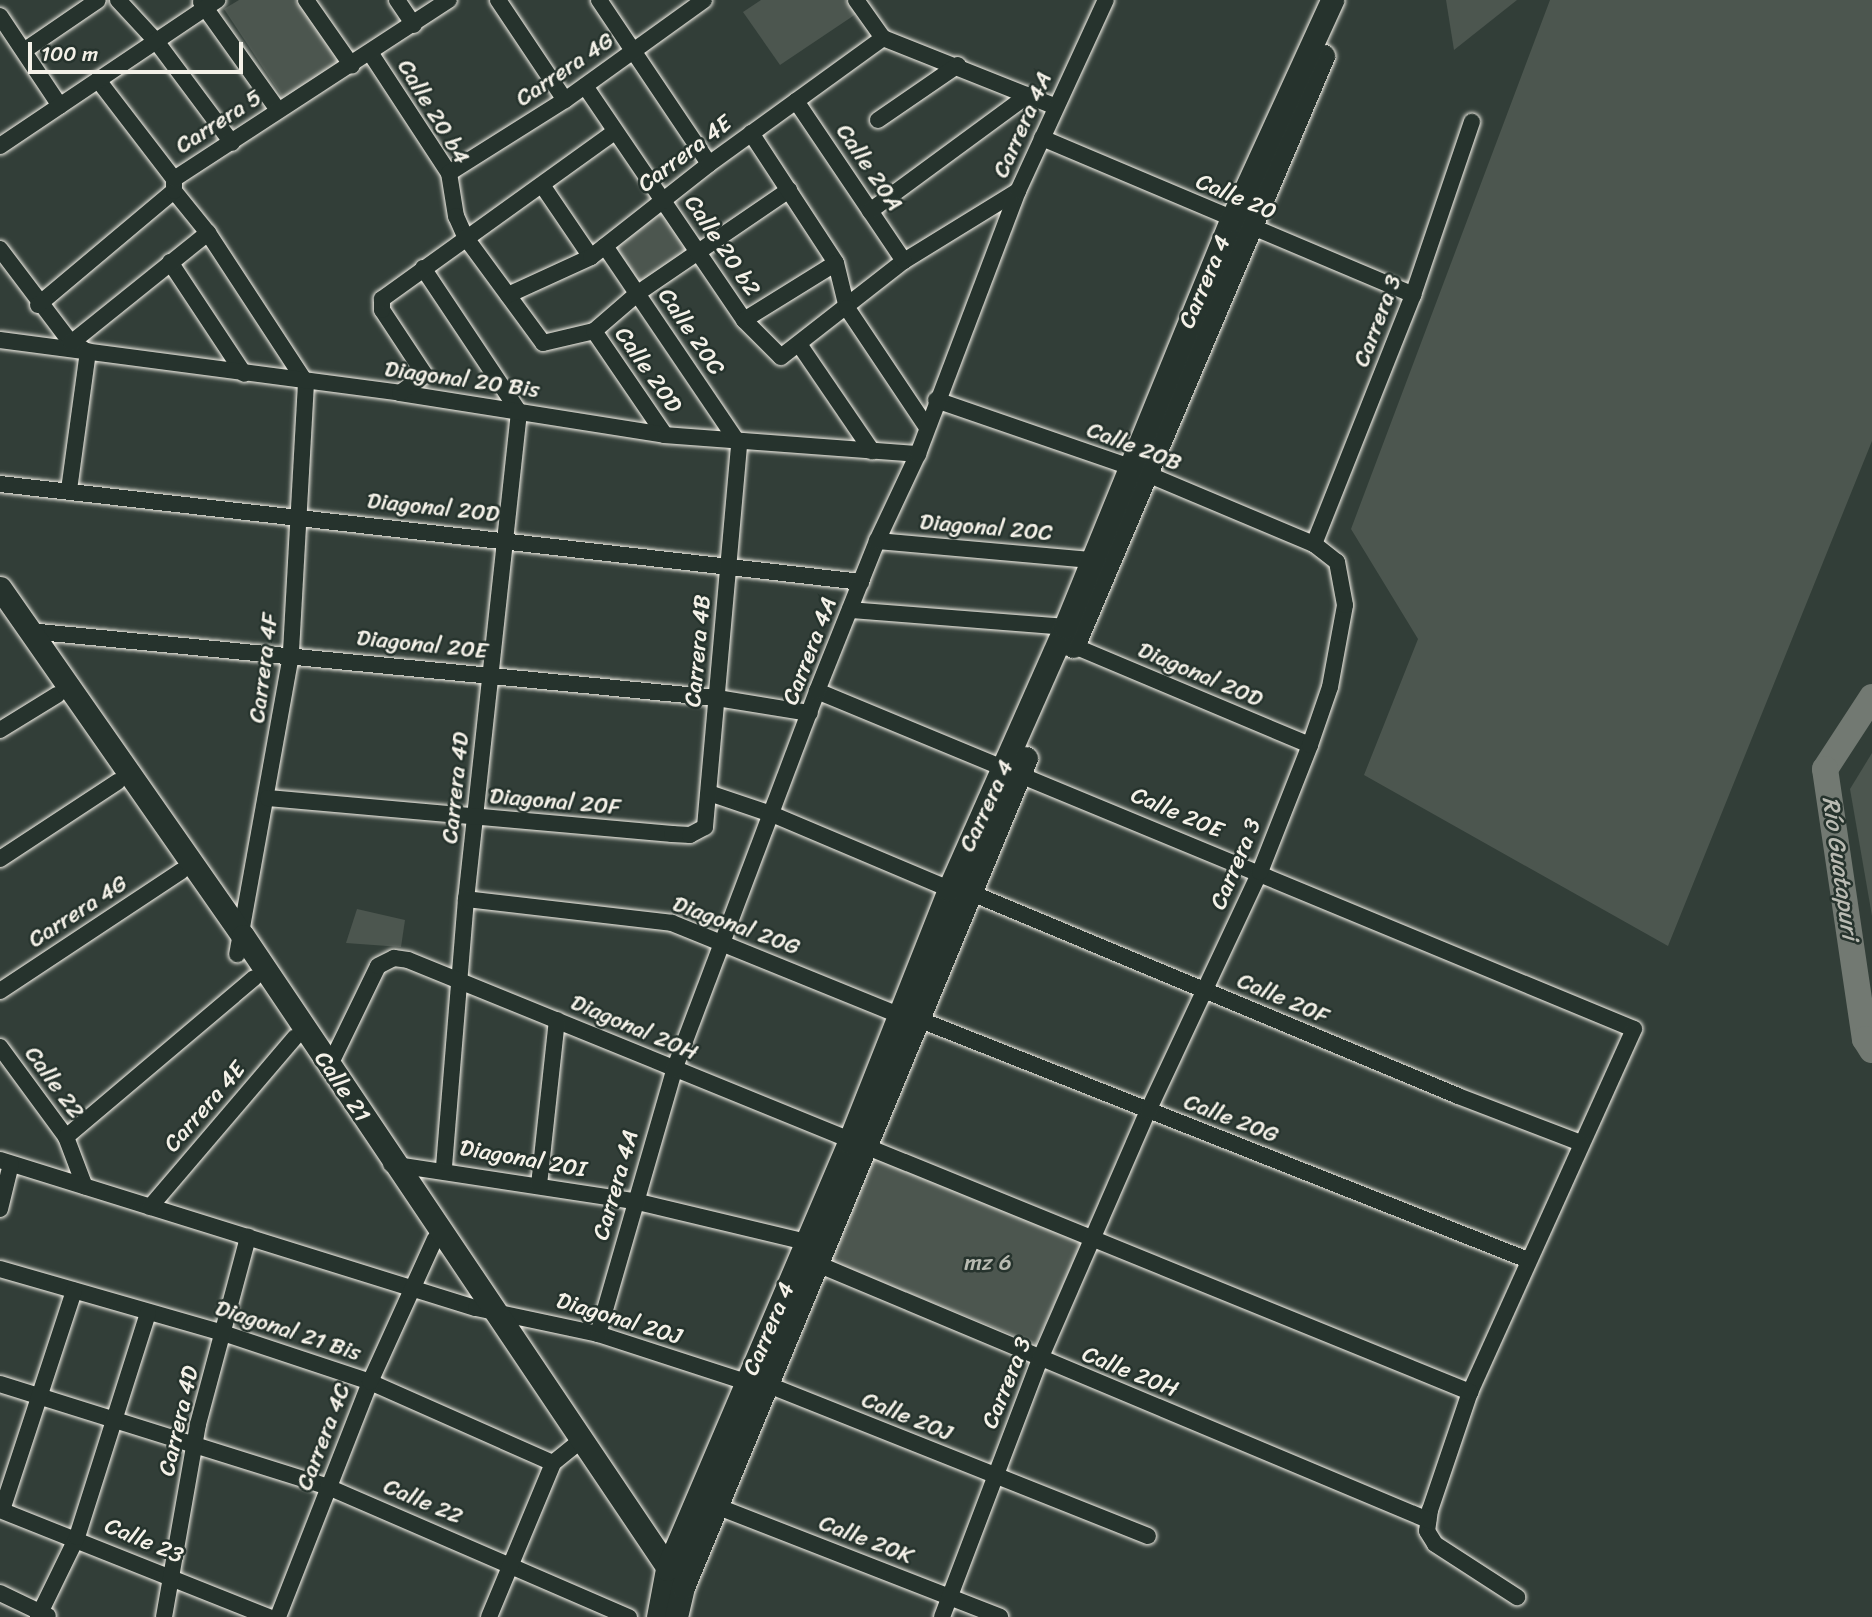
<!DOCTYPE html>
<html>
<head>
<meta charset="utf-8">
<style>
	body { margin:0 }
	#map { position:relative; width:1872px; height:1617px; overflow:hidden; background:#323e38; font-family:Sriracha,sans-serif }
	div>[style] { position:absolute }
	.green>* { inset:0; background:#4c564f }
	.river>* { height:26px; margin:-13px; padding:0 13px; transform-origin:13px; border-radius:13px; background:#727972 }
	.roads { filter:drop-shadow(0 0 2px #f4f1e8) drop-shadow(0 0 2px #f4f1e8) }
	.street>* { height:16px; margin:-8px; padding:0 8px; transform-origin:8px; border-radius:8px; background:#26332d }
	.secondary>* { height:23px; margin:-11.5px; padding:0 11.5px; transform-origin:11.5px; border-radius:11.5px; background:#26332d }
	span { translate:-50% -50%; white-space:nowrap; text-align:center; line-height:1.15; -webkit-text-stroke:5px #26332d; paint-order:stroke }
	.street-label { font-size:23px; color:#f4f1e8 }
	.park-label { font-size:23px; color:#b9bbb2 }
	.water-label { font-size:24px; color:#babbb3; font-style:italic }
	.scale { position:absolute; left:28px; top:42px; width:215px; height:32px; box-sizing:border-box; border:4px solid #f4f1e8; border-top:0; padding-left:9px; font-size:21px; line-height:24px; white-space:nowrap; color:#f4f1e8; -webkit-text-stroke:5px #26332d; paint-order:stroke }
</style>
</head>
<body>
<div id="map">
	<div class="green">
		<div style="clip-path:polygon(239px 0,298px 0,345px 63px,285px 101px,224px 9px)"></div>
		<div style="clip-path:polygon(761px 0,846px 0,856px 14px,780px 65px,743px 12px)"></div>
		<div style="clip-path:polygon(1446px 0,1517px 0,1454px 50px)"></div>
		<div style="clip-path:polygon(1550px 0,1872px 0,1872px 441px,1668px 946px,1364px 775px,1418px 639px,1351px 529px)"></div>
		<div style="clip-path:polygon(663px 211px,691px 252px,639px 288px,613px 249px)"></div>
		<div style="clip-path:polygon(1872px 753px,1872px 916px,1850px 789px)"></div>
		<div style="clip-path:polygon(357px 909px,405px 920px,401px 947px,346px 943px)"></div>
		<div style="clip-path:polygon(870px 1155px,1084px 1239px,1036px 1344px,825px 1259px)"></div>
	</div>
	<div class="river">
		<div style="left:1872px;top:697px;width:86px;rotate:123.1deg"></div>
		<div style="left:1825px;top:769px;width:273px;rotate:81.6deg"></div>
		<div style="left:1865px;top:1039px;width:13px;rotate:58deg"></div>
	</div>
	<div class="roads">
		<div class="street">
			<div style="left:118px;top:0;width:56px;rotate:47.2deg"></div>
			<div style="left:156px;top:41px;width:127px;rotate:53.3deg"></div>
			<div style="left:306px;top:0;width:80px;rotate:55.1deg"></div>
			<div style="left:397px;top:0;width:30px;rotate:56deg"></div>
			<div style="left:498px;top:0;width:120px;rotate:56.2deg"></div>
			<div style="left:599px;top:0;width:197px;rotate:56.1deg"></div>
			<div style="left:856px;top:0;width:47px;rotate:54.6deg"></div>
			<div style="left:883px;top:38px;width:186px;rotate:21.7deg"></div>
			<div style="left:201px;top:2px;width:133px;rotate:54.5deg"></div>
			<div style="left:0;top:16px;width:108px;rotate:56.3deg"></div>
			<div style="left:25px;top:50px;width:88px;rotate:-34.4deg"></div>
			<div style="left:371px;top:54px;width:142px;rotate:56.8deg"></div>
			<div style="left:449px;top:173px;width:44px;rotate:80.8deg"></div>
			<div style="left:456px;top:216px;width:24px;rotate:66deg"></div>
			<div style="left:466px;top:238px;width:130px;rotate:53.7deg"></div>
			<div style="left:543px;top:343px;width:52px;rotate:-13.2deg"></div>
			<div style="left:594px;top:331px;width:58px;rotate:-40.8deg"></div>
			<div style="left:638px;top:293px;width:183px;rotate:-34.3deg"></div>
			<div style="left:98px;top:80px;width:125px;rotate:52.5deg"></div>
			<div style="left:585px;top:86px;width:283px;rotate:55.8deg"></div>
			<div style="left:744px;top:320px;width:52px;rotate:45deg"></div>
			<div style="left:781px;top:357px;width:156px;rotate:-38deg"></div>
			<div style="left:904px;top:261px;width:134px;rotate:-31.6deg"></div>
			<div style="left:796px;top:101px;width:193px;rotate:56deg"></div>
			<div style="left:878px;top:120px;width:97px;rotate:-34.5deg"></div>
			<div style="left:751px;top:133px;width:155px;rotate:56.8deg"></div>
			<div style="left:836px;top:263px;width:46px;rotate:76.3deg"></div>
			<div style="left:847px;top:308px;width:142px;rotate:56.2deg"></div>
			<div style="left:1042px;top:138px;width:403px;rotate:22.9deg"></div>
			<div style="left:0;top:146px;width:262px;rotate:-33.9deg"></div>
			<div style="left:449px;top:173px;width:137px;rotate:-32.2deg"></div>
			<div style="left:565px;top:100px;width:171px;rotate:-35.7deg"></div>
			<div style="left:542px;top:185px;width:87px;rotate:55.8deg"></div>
			<div style="left:174px;top:191px;width:54px;rotate:51deg"></div>
			<div style="left:208px;top:233px;width:179px;rotate:56.8deg"></div>
			<div style="left:306px;top:383px;width:272px;rotate:93.2deg"></div>
			<div style="left:291px;top:655px;width:304px;rotate:100.2deg"></div>
			<div style="left:870px;top:211px;width:196px;rotate:-36.3deg"></div>
			<div style="left:0;top:249px;width:118px;rotate:52.9deg"></div>
			<div style="left:170px;top:262px;width:134px;rotate:56.5deg"></div>
			<div style="left:423px;top:268px;width:173px;rotate:56.3deg"></div>
			<div style="left:519px;top:412px;width:490px;rotate:96.2deg"></div>
			<div style="left:466px;top:899px;width:271px;rotate:94.7deg"></div>
			<div style="left:508px;top:295px;width:91px;rotate:-24.6deg"></div>
			<div style="left:591px;top:257px;width:150px;rotate:-38.2deg"></div>
			<div style="left:709px;top:164px;width:215px;rotate:-35.9deg"></div>
			<div style="left:38px;top:305px;width:177px;rotate:-40deg"></div>
			<div style="left:174px;top:191px;width:12px;rotate:-90deg"></div>
			<div style="left:174px;top:179px;width:328px;rotate:-33.1deg"></div>
			<div style="left:744px;top:320px;width:108px;rotate:-31.8deg"></div>
			<div style="left:594px;top:331px;width:126px;rotate:55.7deg"></div>
			<div style="left:0;top:340px;width:403px;rotate:7.5deg"></div>
			<div style="left:400px;top:393px;width:268px;rotate:9deg"></div>
			<div style="left:665px;top:435px;width:254px;rotate:4.3deg"></div>
			<div style="left:799px;top:344px;width:130px;rotate:55.7deg"></div>
			<div style="left:83px;top:349px;width:13px;rotate:-153deg"></div>
			<div style="left:71px;top:343px;width:176px;rotate:-38.8deg"></div>
			<div style="left:400px;top:393px;width:31px;rotate:-36deg"></div>
			<div style="left:425px;top:375px;width:78px;rotate:-123.5deg"></div>
			<div style="left:382px;top:310px;width:11px;rotate:-90deg"></div>
			<div style="left:382px;top:299px;width:286px;rotate:-35.7deg"></div>
			<div style="left:936px;top:400px;width:203px;rotate:19deg"></div>
			<div style="left:1128px;top:466px;width:202px;rotate:22.8deg"></div>
			<div style="left:0;top:484px;width:867px;rotate:6.49deg"></div>
			<div style="left:69px;top:490px;width:140px;rotate:-82.2deg"></div>
			<div style="left:877px;top:541px;width:215px;rotate:5.1deg"></div>
			<div style="left:850px;top:610px;width:216px;rotate:4.5deg"></div>
			<div style="left:29px;top:631px;width:691px;rotate:5.56deg"></div>
			<div style="left:717px;top:698px;width:94px;rotate:9.2deg"></div>
			<div style="left:1074px;top:646px;width:256px;rotate:22.8deg"></div>
			<div style="left:817px;top:691px;width:884px;rotate:22.48deg"></div>
			<div style="left:1634px;top:1029px;width:398px;rotate:114.3deg"></div>
			<div style="left:1470px;top:1392px;width:125px;rotate:108.7deg"></div>
			<div style="left:1430px;top:1510px;width:21px;rotate:98deg"></div>
			<div style="left:1427px;top:1531px;width:15px;rotate:58deg"></div>
			<div style="left:1435px;top:1544px;width:98px;rotate:32.9deg"></div>
			<div style="left:0;top:730px;width:67px;rotate:-31.6deg"></div>
			<div style="left:709px;top:793px;width:69px;rotate:18.7deg"></div>
			<div style="left:774px;top:815px;width:190px;rotate:22.9deg"></div>
			<div style="left:268px;top:798px;width:406px;rotate:5.1deg"></div>
			<div style="left:672px;top:834px;width:18px;rotate:3deg"></div>
			<div style="left:690px;top:835px;width:17px;rotate:-28deg"></div>
			<div style="left:705px;top:827px;width:385px;rotate:-84.9deg"></div>
			<div style="left:739px;top:444px;width:239px;rotate:-124.1deg"></div>
			<div style="left:0;top:859px;width:140px;rotate:-33.3deg"></div>
			<div style="left:969px;top:892px;width:530px;rotate:22.64deg"></div>
			<div style="left:1458px;top:1096px;width:132px;rotate:20.9deg"></div>
			<div style="left:466px;top:899px;width:207px;rotate:6.6deg"></div>
			<div style="left:672px;top:923px;width:245px;rotate:22.1deg"></div>
			<div style="left:0;top:991px;width:217px;rotate:-33.5deg"></div>
			<div style="left:918px;top:1019px;width:656px;rotate:21.56deg"></div>
			<div style="left:0;top:1047px;width:112px;rotate:53.7deg"></div>
			<div style="left:66px;top:1137px;width:53px;rotate:69.2deg"></div>
			<div style="left:328px;top:1069px;width:114px;rotate:-64.1deg"></div>
			<div style="left:378px;top:966px;width:18px;rotate:-27deg"></div>
			<div style="left:394px;top:958px;width:14px;rotate:8deg"></div>
			<div style="left:408px;top:960px;width:1147px;rotate:22.14deg"></div>
			<div style="left:66px;top:1137px;width:246px;rotate:-40.2deg"></div>
			<div style="left:0;top:1160px;width:498px;rotate:17.3deg"></div>
			<div style="left:476px;top:1308px;width:125px;rotate:12deg"></div>
			<div style="left:598px;top:1334px;width:156px;rotate:18deg"></div>
			<div style="left:391px;top:1164px;width:246px;rotate:8.7deg"></div>
			<div style="left:634px;top:1201px;width:177px;rotate:13.4deg"></div>
			<div style="left:539px;top:1185px;width:166px;rotate:-83.8deg"></div>
			<div style="left:150px;top:1207px;width:223px;rotate:-49.5deg"></div>
			<div style="left:0;top:1209px;width:46px;rotate:-76.3deg"></div>
			<div style="left:815px;top:1263px;width:665px;rotate:22.75deg"></div>
			<div style="left:0;top:1269px;width:232px;rotate:16deg"></div>
			<div style="left:223px;top:1333px;width:155px;rotate:18.4deg"></div>
			<div style="left:370px;top:1382px;width:200px;rotate:23.9deg"></div>
			<div style="left:598px;top:1334px;width:275px;rotate:-73.9deg"></div>
			<div style="left:674px;top:1070px;width:405px;rotate:-69.3deg"></div>
			<div style="left:817px;top:691px;width:162px;rotate:-68.2deg"></div>
			<div style="left:877px;top:541px;width:96px;rotate:-64.8deg"></div>
			<div style="left:918px;top:454px;width:281px;rotate:-69.2deg"></div>
			<div style="left:1018px;top:191px;width:210px;rotate:-65.3deg"></div>
			<div style="left:0;top:1384px;width:344px;rotate:17.4deg"></div>
			<div style="left:328px;top:1487px;width:328px;rotate:23.4deg"></div>
			<div style="left:766px;top:1384px;width:411px;rotate:21.7deg"></div>
			<div style="left:716px;top:1506px;width:305px;rotate:21.3deg"></div>
			<div style="left:0;top:1510px;width:289px;rotate:21.7deg"></div>
			<div style="left:2px;top:1510px;width:231px;rotate:-71.8deg"></div>
			<div style="left:0;top:1593px;width:53px;rotate:25.6deg"></div>
			<div style="left:38px;top:1617px;width:89px;rotate:-64deg"></div>
			<div style="left:77px;top:1537px;width:235px;rotate:-72.4deg"></div>
			<div style="left:164px;top:1617px;width:196px;rotate:-80deg"></div>
			<div style="left:198px;top:1424px;width:194px;rotate:-75deg"></div>
			<div style="left:278px;top:1617px;width:252px;rotate:-68.6deg"></div>
			<div style="left:370px;top:1382px;width:157px;rotate:-65.6deg"></div>
			<div style="left:489px;top:1617px;width:167px;rotate:-67.4deg"></div>
			<div style="left:553px;top:1463px;width:33px;rotate:-39deg"></div>
			<div style="left:942px;top:1617px;width:276px;rotate:-69.2deg"></div>
			<div style="left:1040px;top:1359px;width:270px;rotate:-66.5deg"></div>
			<div style="left:1148px;top:1111px;width:264px;rotate:-64.9deg"></div>
			<div style="left:1260px;top:872px;width:136px;rotate:-68.5deg"></div>
			<div style="left:1310px;top:745px;width:61px;rotate:-71deg"></div>
			<div style="left:1330px;top:687px;width:83px;rotate:-79.6deg"></div>
			<div style="left:1345px;top:605px;width:44px;rotate:-100.5deg"></div>
			<div style="left:1337px;top:562px;width:29px;rotate:-142deg"></div>
			<div style="left:1314px;top:544px;width:268px;rotate:-68.3deg"></div>
			<div style="left:1413px;top:295px;width:183px;rotate:-71.2deg"></div>
		</div>
		<div class="secondary">
			<div style="left:0;top:588px;width:424px;rotate:55.1deg"></div>
			<div style="left:243px;top:936px;width:772px;rotate:56.08deg"></div>
			<div style="left:1073px;top:646px;width:641px;rotate:-67.04deg"></div>
			<div style="left:658px;top:1617px;width:49px;rotate:-79.4deg"></div>
			<div style="left:667px;top:1569px;width:464px;rotate:-66.9deg"></div>
			<div style="left:849px;top:1142px;width:272px;rotate:-68.4deg"></div>
			<div style="left:949px;top:889px;width:287px;rotate:-66.1deg"></div>
			<div style="left:1065px;top:627px;width:439px;rotate:-67.8deg"></div>
			<div style="left:1231px;top:221px;width:243px;rotate:-65.4deg"></div>
			<div style="left:676px;top:1617px;width:31px;rotate:-77deg"></div>
			<div style="left:683px;top:1587px;width:897px;rotate:-67.52deg"></div>
		</div>
	</div>
	<div class="street-label">
		<span style="left:565px;top:70px;rotate:-34deg">Carrera 4G</span>
		<span style="left:433px;top:112px;rotate:59deg">Calle 20 b4</span>
		<span style="left:219px;top:122px;rotate:-33deg">Carrera 5</span>
		<span style="left:1023px;top:125px;rotate:-66deg">Carrera 4A</span>
		<span style="left:685px;top:154px;rotate:-37deg">Carrera 4E</span>
		<span style="left:869px;top:168px;rotate:56deg">Calle 20A</span>
		<span style="left:1236px;top:197px;rotate:23deg">Calle 20</span>
		<span style="left:722px;top:246px;rotate:56deg">Calle 20 b2</span>
		<span style="left:1205px;top:282px;rotate:-67deg">Carrera 4</span>
		<span style="left:1378px;top:321px;rotate:-69deg">Carrera 3</span>
		<span style="left:691px;top:332px;rotate:56deg">Calle 20C</span>
		<span style="left:648px;top:370px;rotate:55deg">Calle 20D</span>
		<span style="left:462px;top:380px;rotate:8deg">Diagonal 20 Bis</span>
		<span style="left:1134px;top:447px;rotate:21deg">Calle 20B</span>
		<span style="left:433px;top:508px;rotate:6deg">Diagonal 20D</span>
		<span style="left:986px;top:528px;rotate:5deg">Diagonal 20C</span>
		<span style="left:422px;top:645px;rotate:6deg">Diagonal 20E</span>
		<span style="left:698px;top:651px;rotate:-85deg">Carrera 4B</span>
		<span style="left:810px;top:651px;rotate:-69deg">Carrera 4A</span>
		<span style="left:264px;top:668px;rotate:-83deg">Carrera 4F</span>
		<span style="left:1200px;top:675px;rotate:23deg">Diagonal 20D</span>
		<span style="left:456px;top:788px;rotate:-84deg">Carrera 4D</span>
		<span style="left:555px;top:802px;rotate:5deg">Diagonal 20F</span>
		<span style="left:987px;top:806px;rotate:-65deg">Carrera 4</span>
		<span style="left:1177px;top:813px;rotate:23deg">Calle 20E</span>
		<span style="left:1236px;top:864px;rotate:-67deg">Carrera 3</span>
		<span style="left:78px;top:912px;rotate:-33deg">Carrera 4G</span>
		<span style="left:736px;top:926px;rotate:20deg">Diagonal 20G</span>
		<span style="left:1283px;top:999px;rotate:23deg">Calle 20F</span>
		<span style="left:634px;top:1028px;rotate:23deg">Diagonal 20H</span>
		<span style="left:54px;top:1083px;rotate:54deg">Calle 22</span>
		<span style="left:342px;top:1087px;rotate:56deg">Calle 21</span>
		<span style="left:205px;top:1107px;rotate:-49deg">Carrera 4E</span>
		<span style="left:1231px;top:1119px;rotate:21deg">Calle 20G</span>
		<span style="left:523px;top:1159px;rotate:10deg">Diagonal 20I</span>
		<span style="left:616px;top:1185px;rotate:-74deg">Carrera 4A</span>
		<span style="left:619px;top:1319px;rotate:17deg">Diagonal 20J</span>
		<span style="left:769px;top:1329px;rotate:-67deg">Carrera 4</span>
		<span style="left:288px;top:1331px;rotate:18deg">Diagonal 21 Bis</span>
		<span style="left:1130px;top:1372px;rotate:22deg">Calle 20H</span>
		<span style="left:1007px;top:1383px;rotate:-68deg">Carrera 3</span>
		<span style="left:907px;top:1417px;rotate:22deg">Calle 20J</span>
		<span style="left:179px;top:1421px;rotate:-77deg">Carrera 4D</span>
		<span style="left:324px;top:1437px;rotate:-69deg">Carrera 4C</span>
		<span style="left:423px;top:1502px;rotate:23deg">Calle 22</span>
		<span style="left:866px;top:1540px;rotate:21deg">Calle 20K</span>
		<span style="left:144px;top:1541px;rotate:23deg">Calle 23</span>
	</div>
	<div class="park-label">
		<span style="left:988px;top:1263px">mz 6</span>
	</div>
	<div class="water-label">
		<span style="left:1840px;top:868px;rotate:82deg">Río Guatapuri</span>
	</div>
	<div class="scale">100 m</div>
</div>
</body>
</html>
